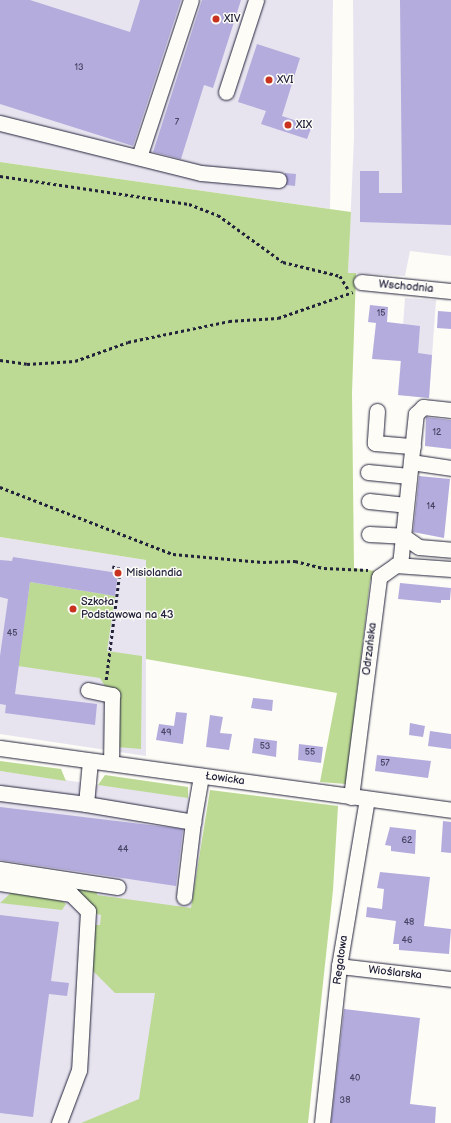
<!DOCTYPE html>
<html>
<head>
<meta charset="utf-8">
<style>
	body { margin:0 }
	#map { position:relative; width:451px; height:1123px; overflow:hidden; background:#fdfcf7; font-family:"Balsamiq Sans",sans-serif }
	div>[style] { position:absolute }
	.built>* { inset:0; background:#e7e4ef }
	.green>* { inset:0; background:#bcda93 }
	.building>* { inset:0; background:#b4acdd }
	.path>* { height:2.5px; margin-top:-1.25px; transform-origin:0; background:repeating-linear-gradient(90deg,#22223b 0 3px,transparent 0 6px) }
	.roads { filter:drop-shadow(0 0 1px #22223b) drop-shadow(0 0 1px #22223b) }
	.minor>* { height:15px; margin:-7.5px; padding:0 7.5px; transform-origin:7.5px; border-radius:7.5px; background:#fdfcf7 }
	.dots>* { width:11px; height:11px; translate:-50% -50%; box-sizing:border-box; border:2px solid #fdfcf7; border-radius:50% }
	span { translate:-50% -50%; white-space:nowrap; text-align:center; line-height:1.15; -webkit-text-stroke:3px #fdfcf7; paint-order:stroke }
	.number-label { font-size:9px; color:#464464 }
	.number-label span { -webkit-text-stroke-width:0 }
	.poi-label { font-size:11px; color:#22223b }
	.left { translate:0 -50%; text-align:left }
	.street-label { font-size:11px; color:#22223b }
</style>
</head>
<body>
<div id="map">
	<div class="built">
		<div style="clip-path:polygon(0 0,333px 0,330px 209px,0 162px)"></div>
		<div style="clip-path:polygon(353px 0,451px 0,451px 256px,410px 251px,405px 276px,348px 273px,354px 138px)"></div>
		<div style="clip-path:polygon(405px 298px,436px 300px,429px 398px,398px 395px)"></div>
		<div style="clip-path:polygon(0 537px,146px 560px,146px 756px,0 734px)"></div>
		<div style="clip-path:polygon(0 771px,207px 800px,192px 908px,147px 1102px,98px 1123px,0 1123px)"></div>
	</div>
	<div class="green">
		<div style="clip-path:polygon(0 162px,351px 212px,348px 273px,356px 273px,352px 393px,354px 568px,375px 571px,370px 581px,346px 784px,320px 782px,337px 693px,146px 659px,146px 560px,0 537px)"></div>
		<div style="clip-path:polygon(30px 582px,115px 596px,107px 651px,142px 656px,141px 749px,117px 747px,108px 691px,100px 678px,18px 666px)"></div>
		<div style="clip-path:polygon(0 761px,61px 769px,66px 781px,0 771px)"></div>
		<div style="clip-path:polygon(105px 775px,188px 787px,188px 798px,98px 785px)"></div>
		<div style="clip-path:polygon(210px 790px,338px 806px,333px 890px,308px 1123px,81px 1123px,139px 1099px,155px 993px,115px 993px,92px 970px,94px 925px,100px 925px,101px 915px,94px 913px,82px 894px,69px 884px,97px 888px,97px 895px,191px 908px)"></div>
		<div style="clip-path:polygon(13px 891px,60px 899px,66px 904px,62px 910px,0 903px)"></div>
	</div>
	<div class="building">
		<div style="clip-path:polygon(0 0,30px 0,130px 32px,140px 0,181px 0,133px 146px,0 104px)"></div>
		<div style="clip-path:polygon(202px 0,241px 0,213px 88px,204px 85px,181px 159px,153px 152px)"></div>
		<div style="clip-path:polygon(400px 0,451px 0,451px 225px,360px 222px,360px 171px,379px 171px,379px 193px,402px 193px)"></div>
		<div style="clip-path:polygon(257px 44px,300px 58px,282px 116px,312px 126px,307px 139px,261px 124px,266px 111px,238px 102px)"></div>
		<div style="clip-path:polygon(285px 173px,296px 174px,295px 186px,286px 185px)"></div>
		<div style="clip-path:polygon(370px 305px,388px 307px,387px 322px,420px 326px,418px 353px,432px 355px,429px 398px,398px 395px,401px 361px,372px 359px,376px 323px,368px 322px)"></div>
		<div style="clip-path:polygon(438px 311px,451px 312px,451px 329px,437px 328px)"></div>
		<div style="clip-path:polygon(426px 417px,451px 420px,451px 449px,425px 446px)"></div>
		<div style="clip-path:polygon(419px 476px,450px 479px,444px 538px,413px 532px)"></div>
		<div style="clip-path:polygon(13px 557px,118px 573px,115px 596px,30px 582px,15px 694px,97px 704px,95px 725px,5px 713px,6px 705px,0 704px,0 656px,8px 599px,0 597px,0 560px,12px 561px)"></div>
		<div style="clip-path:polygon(400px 583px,451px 588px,450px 600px,441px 600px,441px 603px,398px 599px)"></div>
		<div style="clip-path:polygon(253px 698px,273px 700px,272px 711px,251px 708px)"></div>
		<div style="clip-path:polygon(176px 712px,187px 713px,183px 744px,156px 740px,159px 724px,174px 726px)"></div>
		<div style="clip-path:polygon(210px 715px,223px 717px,220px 733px,232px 734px,229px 750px,206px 747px)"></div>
		<div style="clip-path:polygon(410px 723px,425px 726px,423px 737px,409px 735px)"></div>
		<div style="clip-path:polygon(430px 731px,451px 734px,451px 749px,428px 746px)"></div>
		<div style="clip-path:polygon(254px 738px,277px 741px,276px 757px,252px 753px)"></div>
		<div style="clip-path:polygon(299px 744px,323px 747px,321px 763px,298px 760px)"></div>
		<div style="clip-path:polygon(377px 755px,431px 761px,428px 778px,375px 771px)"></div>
		<div style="clip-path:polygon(0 807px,183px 829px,176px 886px,0 860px)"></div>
		<div style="clip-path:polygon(443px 821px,451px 822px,451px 853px,441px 852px)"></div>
		<div style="clip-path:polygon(390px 827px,416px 830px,415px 854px,391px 851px,391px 846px,385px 845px)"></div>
		<div style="clip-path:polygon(380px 872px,430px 877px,424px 926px,451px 929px,449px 954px,399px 950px,399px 944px,393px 944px,396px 921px,366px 917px,367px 907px,382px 909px,384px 889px,377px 888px)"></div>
		<div style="clip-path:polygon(0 915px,59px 922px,51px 981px,69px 983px,67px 996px,49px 994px,33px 1117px,0 1113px)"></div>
		<div style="clip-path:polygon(344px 1009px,420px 1018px,410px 1104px,436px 1107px,435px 1123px,331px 1123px)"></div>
	</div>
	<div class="path">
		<div style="left:0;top:176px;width:191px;rotate:8.4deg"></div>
		<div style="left:189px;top:204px;width:31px;rotate:21deg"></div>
		<div style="left:218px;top:215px;width:80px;rotate:35.9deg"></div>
		<div style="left:283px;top:262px;width:59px;rotate:13.8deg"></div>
		<div style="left:340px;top:276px;width:15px;rotate:58deg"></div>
		<div style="left:0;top:360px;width:27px;rotate:8deg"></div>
		<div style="left:27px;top:364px;width:48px;rotate:-3.6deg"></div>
		<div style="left:75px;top:361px;width:56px;rotate:-19.7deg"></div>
		<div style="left:128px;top:342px;width:103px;rotate:-11.7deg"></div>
		<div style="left:229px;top:321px;width:49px;rotate:-3.5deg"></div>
		<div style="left:278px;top:318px;width:79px;rotate:-19.1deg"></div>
		<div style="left:0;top:487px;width:186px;rotate:21.2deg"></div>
		<div style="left:173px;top:554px;width:90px;rotate:5.1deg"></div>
		<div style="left:263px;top:562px;width:32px;rotate:-2deg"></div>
		<div style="left:295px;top:561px;width:30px;rotate:14deg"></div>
		<div style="left:324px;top:568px;width:44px;rotate:2.6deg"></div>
		<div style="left:106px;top:680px;width:112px;rotate:-82.8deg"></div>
		<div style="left:120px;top:569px;width:8px;rotate:-166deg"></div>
	</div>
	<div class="roads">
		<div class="minor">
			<div style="left:226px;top:92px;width:97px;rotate:-71.9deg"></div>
			<div style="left:0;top:123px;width:207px;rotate:14deg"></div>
			<div style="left:201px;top:173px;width:78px;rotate:5.1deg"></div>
			<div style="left:139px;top:157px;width:165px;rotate:-71.7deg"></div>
			<div style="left:361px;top:282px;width:90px;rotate:5.7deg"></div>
			<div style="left:377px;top:411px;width:32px;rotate:94deg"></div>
			<div style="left:375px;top:443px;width:38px;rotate:5deg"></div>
			<div style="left:411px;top:462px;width:40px;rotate:8.5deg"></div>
			<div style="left:368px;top:472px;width:41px;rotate:5.6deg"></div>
			<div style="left:369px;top:501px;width:37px;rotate:6deg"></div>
			<div style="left:369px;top:534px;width:34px;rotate:3deg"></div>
			<div style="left:403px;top:536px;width:19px;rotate:35deg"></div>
			<div style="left:419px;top:547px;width:32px;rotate:5deg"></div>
			<div style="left:400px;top:565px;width:152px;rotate:-84deg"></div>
			<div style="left:416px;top:414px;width:10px;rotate:-45deg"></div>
			<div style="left:423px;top:407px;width:28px;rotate:6deg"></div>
			<div style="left:88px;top:690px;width:25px;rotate:12deg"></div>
			<div style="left:112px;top:695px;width:68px;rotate:90.8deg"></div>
			<div style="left:0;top:748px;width:455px;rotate:7.8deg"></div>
			<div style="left:0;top:793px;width:87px;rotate:7.3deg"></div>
			<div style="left:86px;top:804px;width:43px;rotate:-84.7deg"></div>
			<div style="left:351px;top:797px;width:222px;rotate:-82.7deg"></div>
			<div style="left:379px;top:577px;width:21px;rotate:-35deg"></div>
			<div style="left:396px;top:565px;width:55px;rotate:4.2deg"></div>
			<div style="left:86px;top:804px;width:109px;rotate:9.5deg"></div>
			<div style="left:193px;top:822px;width:47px;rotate:-80.1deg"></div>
			<div style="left:0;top:869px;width:119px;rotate:8.7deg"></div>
			<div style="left:0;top:883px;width:72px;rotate:8.8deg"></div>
			<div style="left:71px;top:894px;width:24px;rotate:45deg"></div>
			<div style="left:88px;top:911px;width:159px;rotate:93.2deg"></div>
			<div style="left:79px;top:1070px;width:57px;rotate:110.7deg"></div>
			<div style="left:184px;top:897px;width:76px;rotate:-83.2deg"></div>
			<div style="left:339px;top:966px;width:113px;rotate:6.6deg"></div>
			<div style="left:322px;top:1123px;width:158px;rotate:-83.8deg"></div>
			<div style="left:339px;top:966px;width:169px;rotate:-80.5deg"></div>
		</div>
	</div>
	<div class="dots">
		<div style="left:216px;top:19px;background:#c8321e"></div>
		<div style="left:269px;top:80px;background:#c8321e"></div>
		<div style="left:288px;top:125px;background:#c8321e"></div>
		<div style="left:118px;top:573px;background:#c8321e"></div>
		<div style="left:73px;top:609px;background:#c8321e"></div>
	</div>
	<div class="number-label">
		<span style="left:79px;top:68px">13</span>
		<span style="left:177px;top:123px">7</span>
		<span style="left:381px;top:314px">15</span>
		<span style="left:437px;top:433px">12</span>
		<span style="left:431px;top:507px">14</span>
		<span style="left:12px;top:634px">45</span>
		<span style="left:166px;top:733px">49</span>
		<span style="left:265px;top:747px">53</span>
		<span style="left:310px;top:753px">55</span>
		<span style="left:385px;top:764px">57</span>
		<span style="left:407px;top:841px">62</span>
		<span style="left:123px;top:850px">44</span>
		<span style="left:409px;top:923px">48</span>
		<span style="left:407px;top:941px">46</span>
		<span style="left:355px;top:1079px">40</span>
		<span style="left:345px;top:1101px">38</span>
	</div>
	<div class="poi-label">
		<span class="left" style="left:224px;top:19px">XIV</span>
		<span class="left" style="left:277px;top:80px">XVI</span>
		<span class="left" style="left:296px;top:125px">XIX</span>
		<span class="left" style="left:126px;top:573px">Misiolandia</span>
		<span class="left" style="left:81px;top:609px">Szkoła<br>Podstawowa na 43</span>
	</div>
	<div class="street-label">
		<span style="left:406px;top:287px;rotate:5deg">Wschodnia</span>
		<span style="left:370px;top:649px;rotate:-83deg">Odrzańska</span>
		<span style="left:225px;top:779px;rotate:8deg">Łowicka</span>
		<span style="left:341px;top:960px;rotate:-82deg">Regatowa</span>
		<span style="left:395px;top:973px;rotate:6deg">Wioślarska</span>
	</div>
</div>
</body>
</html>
